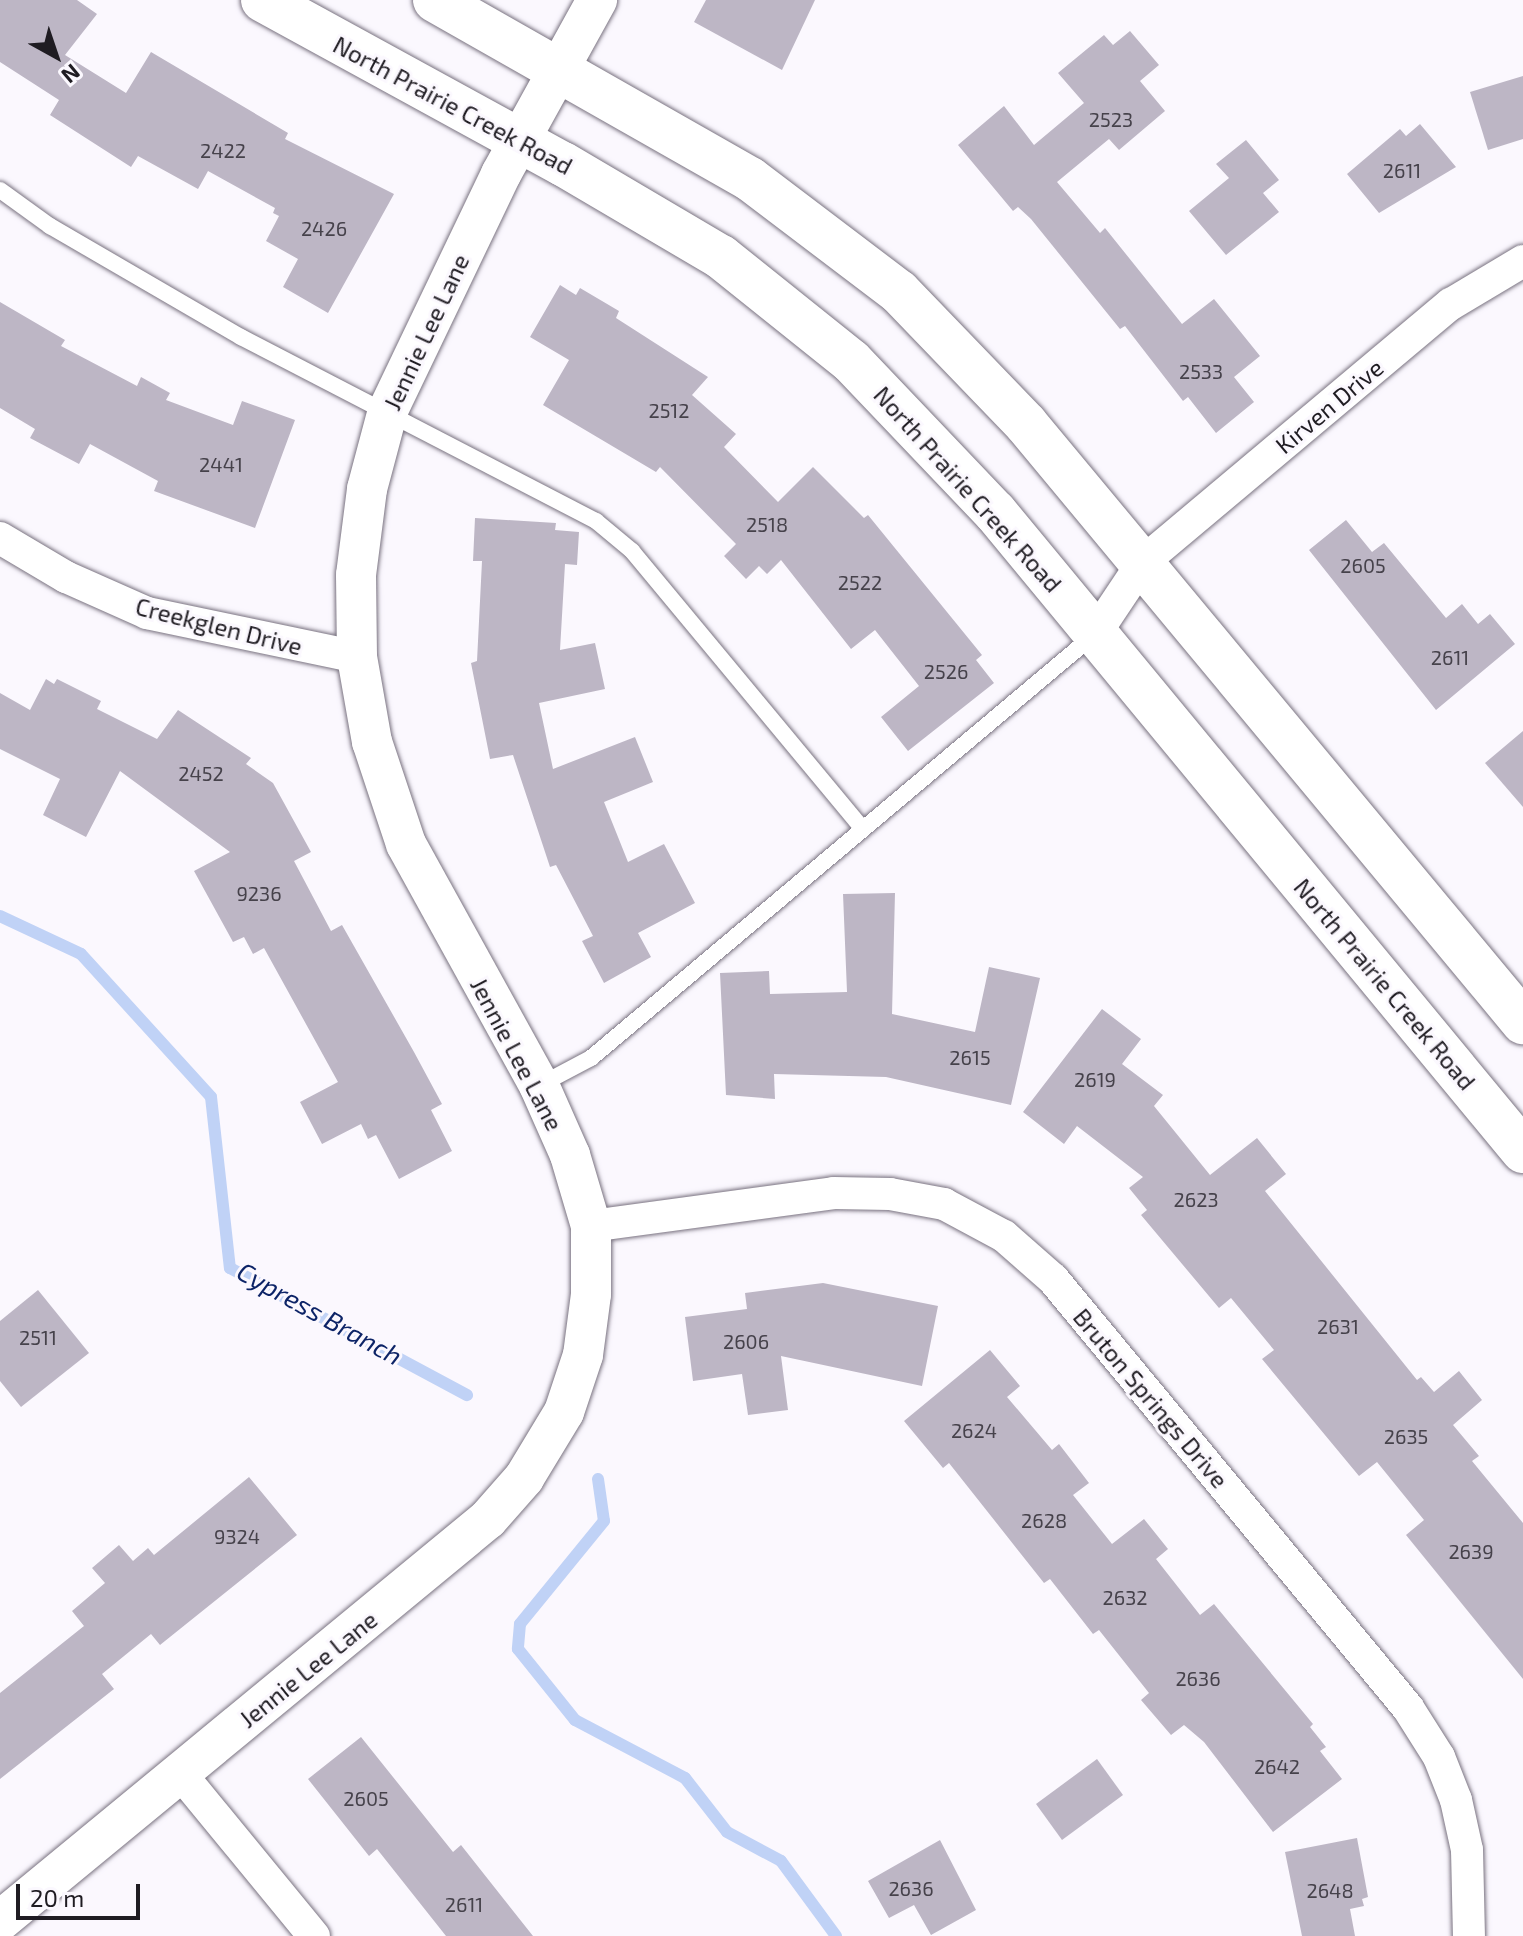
<!DOCTYPE html>
<html>
<head>
<meta charset="utf-8">
<style>
	body { margin:0 }
	#map { position:relative; width:1523px; height:1936px; overflow:hidden; background:#fbf8fe; font-family:"Exo 2",sans-serif }
	div>[style] { position:absolute }
	.stream>* { height:12px; margin:-6px; padding:0 6px; transform-origin:6px; border-radius:6px; background:#c0d2f6 }
	.building>* { inset:0; background:#bdb6c5 }
	.roads { filter:drop-shadow(0 0 2px #797280) drop-shadow(0 0 2px #797280) }
	.service>* { height:16px; margin:-8px; padding:0 8px; transform-origin:8px; border-radius:8px; background:#fff }
	.minor>* { height:32px; margin:-16px; padding:0 16px; transform-origin:16px; border-radius:16px; background:#fff }
	.tertiary>* { height:40px; margin:-20px; padding:0 20px; transform-origin:20px; border-radius:20px; background:#fff }
	.secondary>* { height:44px; margin:-22px; padding:0 22px; transform-origin:22px; border-radius:22px; background:#fff }
	span { translate:-50% -50%; white-space:nowrap; text-align:center; line-height:1.15; -webkit-text-stroke:6px #fbf8fe; paint-order:stroke }
	.number-label { font-size:20px; color:#46424b }
	.number-label span { -webkit-text-stroke-width:0 }
	.street-label { font-size:24px; color:#1f1c22 }
	.water-label { font-size:26px; color:#0d2467; font-style:italic }
	.north { position:absolute; left:16px; top:16px; width:80px; height:80px; -webkit-text-stroke:6px #fbf8fe; paint-order:stroke; rotate:140deg; font-size:22px; font-weight:700; line-height:32px; text-align:center; color:#1f1c22 }
	.north::after { content:''; display:block; margin:auto; width:28px; height:36px; background:#1f1c22; clip-path:polygon(50% 0,100% 100%,50% 72%,0 100%) }
	.scale { position:absolute; left:16px; top:1884px; width:124px; height:36px; box-sizing:border-box; border:4px solid #1f1c22; border-top:0; padding-left:10px; font-size:24px; line-height:28px; white-space:nowrap; color:#1f1c22; -webkit-text-stroke:6px #fbf8fe; paint-order:stroke }
</style>
</head>
<body>
<div id="map">
	<div class="stream">
		<div style="left:0;top:916px;width:89px;rotate:25.1deg"></div>
		<div style="left:81px;top:954px;width:193px;rotate:47.7deg"></div>
		<div style="left:211px;top:1097px;width:172px;rotate:83.7deg"></div>
		<div style="left:230px;top:1268px;width:269px;rotate:28.2deg"></div>
		<div style="left:598px;top:1479px;width:42px;rotate:81.9deg"></div>
		<div style="left:604px;top:1521px;width:133px;rotate:129.2deg"></div>
		<div style="left:520px;top:1624px;width:25px;rotate:95deg"></div>
		<div style="left:518px;top:1649px;width:91px;rotate:51.2deg"></div>
		<div style="left:575px;top:1720px;width:124px;rotate:27.8deg"></div>
		<div style="left:685px;top:1778px;width:68px;rotate:52.1deg"></div>
		<div style="left:727px;top:1832px;width:61px;rotate:28.2deg"></div>
		<div style="left:781px;top:1861px;width:93px;rotate:53.7deg"></div>
	</div>
	<div class="building">
		<div style="clip-path:polygon(0 0,77px 0,97px 14px,65px 55px,126px 93px,151px 52px,288px 133px,285px 139px,394px 194px,328px 313px,283px 287px,298px 259px,266px 241px,279px 216px,273px 213px,275px 208px,208px 171px,198px 189px,138px 156px,131px 167px,50px 115px,59px 100px,0 62px)"></div>
		<div style="clip-path:polygon(706px 0,815px 0,782px 70px,694px 22px)"></div>
		<div style="clip-path:polygon(1130px 31px,1159px 65px,1140px 81px,1165px 111px,1119px 150px,1109px 139px,1057px 182px,1100px 233px,1105px 228px,1182px 324px,1214px 299px,1260px 356px,1234px 377px,1254px 402px,1216px 433px,1188px 397px,1183px 401px,1125px 326px,1120px 329px,1031px 219px,1018px 207px,1013px 211px,958px 145px,1004px 106px,1034px 145px,1084px 103px,1058px 73px,1104px 35px,1113px 45px)"></div>
		<div style="clip-path:polygon(1523px 76px,1523px 139px,1488px 150px,1470px 92px)"></div>
		<div style="clip-path:polygon(1420px 124px,1456px 167px,1379px 213px,1347px 174px,1400px 129px,1406px 136px)"></div>
		<div style="clip-path:polygon(1246px 140px,1279px 180px,1263px 193px,1279px 212px,1226px 255px,1189px 211px,1229px 178px,1216px 164px)"></div>
		<div style="clip-path:polygon(560px 285px,576px 295px,580px 288px,619px 311px,616px 318px,708px 377px,692px 395px,736px 434px,724px 447px,778px 502px,813px 467px,864px 518px,868px 515px,982px 655px,976px 660px,994px 683px,908px 751px,881px 717px,919px 686px,875px 630px,851px 649px,781px 560px,767px 574px,759px 566px,746px 579px,724px 556px,736px 544px,660px 467px,656px 472px,543px 405px,569px 360px,530px 337px)"></div>
		<div style="clip-path:polygon(0 302px,65px 340px,61px 346px,137px 386px,141px 377px,170px 393px,166px 400px,233px 425px,242px 401px,295px 420px,255px 528px,154px 491px,158px 481px,90px 444px,79px 464px,30px 438px,35px 429px,0 408px)"></div>
		<div style="clip-path:polygon(475px 518px,556px 523px,555px 530px,579px 532px,577px 565px,565px 564px,560px 650px,595px 643px,605px 689px,539px 703px,553px 769px,635px 737px,653px 782px,604px 802px,628px 862px,664px 844px,695px 903px,638px 933px,651px 957px,604px 983px,582px 941px,593px 936px,556px 865px,550px 867px,513px 755px,490px 759px,471px 663px,477px 661px,482px 561px,473px 561px)"></div>
		<div style="clip-path:polygon(1346px 520px,1372px 552px,1384px 543px,1446px 618px,1462px 604px,1478px 624px,1490px 614px,1515px 644px,1436px 710px,1309px 550px)"></div>
		<div style="clip-path:polygon(46px 679px,54px 684px,57px 679px,101px 701px,97px 709px,157px 739px,178px 710px,251px 758px,246px 764px,273px 783px,311px 852px,294px 861px,331px 931px,342px 925px,414px 1052px,442px 1104px,431px 1110px,452px 1151px,399px 1179px,376px 1135px,368px 1139px,361px 1124px,322px 1144px,300px 1102px,338px 1082px,264px 948px,253px 954px,244px 937px,233px 942px,194px 871px,230px 852px,120px 771px,86px 837px,43px 815px,60px 779px,0 749px,0 693px,30px 710px)"></div>
		<div style="clip-path:polygon(1523px 731px,1523px 807px,1485px 763px)"></div>
		<div style="clip-path:polygon(895px 893px,892px 1014px,975px 1032px,989px 967px,1040px 978px,1011px 1105px,886px 1077px,774px 1074px,775px 1099px,726px 1095px,720px 973px,769px 971px,770px 994px,847px 992px,843px 894px)"></div>
		<div style="clip-path:polygon(1102px 1009px,1141px 1039px,1122px 1064px,1163px 1095px,1154px 1106px,1210px 1175px,1257px 1138px,1286px 1174px,1265px 1191px,1417px 1380px,1421px 1377px,1434px 1392px,1459px 1371px,1482px 1400px,1453px 1425px,1479px 1456px,1472px 1461px,1523px 1523px,1523px 1679px,1406px 1535px,1424px 1520px,1377px 1462px,1359px 1476px,1262px 1359px,1274px 1350px,1231px 1298px,1219px 1308px,1141px 1215px,1147px 1210px,1129px 1188px,1143px 1177px,1077px 1126px,1064px 1144px,1023px 1112px)"></div>
		<div style="clip-path:polygon(823px 1283px,938px 1306px,922px 1386px,781px 1356px,788px 1410px,748px 1415px,742px 1374px,693px 1381px,685px 1317px,747px 1309px,745px 1293px)"></div>
		<div style="clip-path:polygon(38px 1290px,89px 1353px,21px 1407px,0 1381px,0 1321px)"></div>
		<div style="clip-path:polygon(990px 1350px,1020px 1386px,1007px 1397px,1052px 1450px,1059px 1444px,1089px 1483px,1073px 1495px,1112px 1544px,1144px 1519px,1168px 1549px,1156px 1559px,1200px 1615px,1214px 1604px,1313px 1724px,1310px 1727px,1326px 1747px,1320px 1751px,1342px 1779px,1273px 1832px,1204px 1742px,1184px 1725px,1171px 1735px,1141px 1700px,1149px 1693px,1099px 1630px,1093px 1634px,1050px 1579px,1044px 1583px,949px 1463px,943px 1468px,904px 1421px)"></div>
		<div style="clip-path:polygon(249px 1477px,297px 1535px,160px 1645px,151px 1634px,102px 1674px,114px 1689px,0 1779px,0 1693px,84px 1626px,72px 1611px,105px 1583px,92px 1568px,119px 1545px,133px 1561px,148px 1548px,154px 1555px)"></div>
		<div style="clip-path:polygon(361px 1737px,453px 1852px,461px 1845px,533px 1936px,446px 1936px,377px 1849px,369px 1856px,308px 1779px)"></div>
		<div style="clip-path:polygon(1097px 1759px,1123px 1795px,1062px 1840px,1036px 1804px)"></div>
		<div style="clip-path:polygon(1357px 1838px,1368px 1897px,1362px 1899px,1364px 1906px,1350px 1909px,1355px 1936px,1302px 1936px,1285px 1852px)"></div>
		<div style="clip-path:polygon(940px 1840px,976px 1910px,931px 1935px,914px 1905px,889px 1918px,868px 1881px)"></div>
	</div>
	<div class="roads">
		<div class="service">
			<div style="left:0;top:190px;width:62px;rotate:35.8deg"></div>
			<div style="left:50px;top:226px;width:221px;rotate:30.2deg"></div>
			<div style="left:241px;top:337px;width:400px;rotate:27.4deg"></div>
			<div style="left:596px;top:521px;width:47px;rotate:39.8deg"></div>
			<div style="left:632px;top:551px;width:360px;rotate:50.3deg"></div>
			<div style="left:540px;top:1085px;width:58px;rotate:-27.9deg"></div>
			<div style="left:591px;top:1058px;width:659px;rotate:-40.07deg"></div>
		</div>
		<div class="minor">
			<div style="left:0;top:538px;width:77px;rotate:30.6deg"></div>
			<div style="left:66px;top:577px;width:89px;rotate:24deg"></div>
			<div style="left:147px;top:613px;width:215px;rotate:11.8deg"></div>
			<div style="left:1095px;top:634px;width:87px;rotate:-56.3deg"></div>
			<div style="left:1143px;top:562px;width:402px;rotate:-40deg"></div>
			<div style="left:1451px;top:304px;width:84px;rotate:-30.8deg"></div>
			<div style="left:591px;top:1226px;width:245px;rotate:-7.7deg"></div>
			<div style="left:834px;top:1193px;width:56px;rotate:1deg"></div>
			<div style="left:890px;top:1194px;width:55px;rotate:10.5deg"></div>
			<div style="left:944px;top:1204px;width:68px;rotate:28.1deg"></div>
			<div style="left:1004px;top:1236px;width:65px;rotate:41.3deg"></div>
			<div style="left:1053px;top:1279px;width:557px;rotate:50.39deg"></div>
			<div style="left:1408px;top:1708px;width:58px;rotate:57.7deg"></div>
			<div style="left:1439px;top:1757px;width:46px;rotate:68.4deg"></div>
			<div style="left:1456px;top:1800px;width:51px;rotate:77.6deg"></div>
			<div style="left:1467px;top:1850px;width:86px;rotate:88.7deg"></div>
			<div style="left:180px;top:1773px;width:211px;rotate:50.6deg"></div>
		</div>
		<div class="tertiary">
			<div style="left:0;top:1921px;width:632px;rotate:-39.48deg"></div>
			<div style="left:488px;top:1519px;width:55px;rotate:-48.7deg"></div>
			<div style="left:524px;top:1478px;width:77px;rotate:-58.8deg"></div>
			<div style="left:564px;top:1412px;width:60px;rotate:-71.6deg"></div>
			<div style="left:583px;top:1355px;width:62px;rotate:-82.5deg"></div>
			<div style="left:591px;top:1294px;width:68px;rotate:-90deg"></div>
			<div style="left:591px;top:1226px;width:74px;rotate:-106.5deg"></div>
			<div style="left:570px;top:1155px;width:77px;rotate:-113.9deg"></div>
			<div style="left:539px;top:1085px;width:275px;rotate:-118.9deg"></div>
			<div style="left:406px;top:844px;width:108px;rotate:-108.4deg"></div>
			<div style="left:372px;top:742px;width:86px;rotate:-100deg"></div>
			<div style="left:357px;top:657px;width:82px;rotate:-90.7deg"></div>
			<div style="left:356px;top:575px;width:87px;rotate:-82.7deg"></div>
			<div style="left:367px;top:489px;width:82px;rotate:-75.1deg"></div>
			<div style="left:388px;top:410px;width:262px;rotate:-64.4deg"></div>
			<div style="left:501px;top:174px;width:199px;rotate:-61.1deg"></div>
		</div>
		<div class="secondary">
			<div style="left:263px;top:0;width:342px;rotate:28.7deg"></div>
			<div style="left:563px;top:164px;width:183px;rotate:30.5deg"></div>
			<div style="left:721px;top:257px;width:166px;rotate:38.7deg"></div>
			<div style="left:851px;top:361px;width:209px;rotate:46.4deg"></div>
			<div style="left:995px;top:512px;width:829px;rotate:50.43deg"></div>
			<div style="left:435px;top:0;width:362px;rotate:29.6deg"></div>
			<div style="left:750px;top:179px;width:187px;rotate:37.2deg"></div>
			<div style="left:899px;top:292px;width:183px;rotate:46.1deg"></div>
			<div style="left:1026px;top:424px;width:778px;rotate:50.27deg"></div>
		</div>
	</div>
	<div class="number-label">
		<span style="left:1111px;top:119px">2523</span>
		<span style="left:223px;top:150px">2422</span>
		<span style="left:1402px;top:170px">2611</span>
		<span style="left:324px;top:228px">2426</span>
		<span style="left:1201px;top:371px">2533</span>
		<span style="left:669px;top:410px">2512</span>
		<span style="left:221px;top:464px">2441</span>
		<span style="left:767px;top:524px">2518</span>
		<span style="left:1363px;top:565px">2605</span>
		<span style="left:860px;top:582px">2522</span>
		<span style="left:1450px;top:657px">2611</span>
		<span style="left:946px;top:671px">2526</span>
		<span style="left:201px;top:773px">2452</span>
		<span style="left:259px;top:893px">9236</span>
		<span style="left:970px;top:1057px">2615</span>
		<span style="left:1095px;top:1079px">2619</span>
		<span style="left:1196px;top:1199px">2623</span>
		<span style="left:1338px;top:1326px">2631</span>
		<span style="left:38px;top:1337px">2511</span>
		<span style="left:746px;top:1341px">2606</span>
		<span style="left:974px;top:1430px">2624</span>
		<span style="left:1406px;top:1436px">2635</span>
		<span style="left:1044px;top:1520px">2628</span>
		<span style="left:237px;top:1536px">9324</span>
		<span style="left:1471px;top:1551px">2639</span>
		<span style="left:1125px;top:1597px">2632</span>
		<span style="left:1198px;top:1678px">2636</span>
		<span style="left:1277px;top:1766px">2642</span>
		<span style="left:366px;top:1798px">2605</span>
		<span style="left:911px;top:1888px">2636</span>
		<span style="left:1330px;top:1890px">2648</span>
		<span style="left:464px;top:1904px">2611</span>
	</div>
	<div class="street-label">
		<span style="left:453px;top:105px;rotate:28deg">North Prairie Creek Road</span>
		<span style="left:426px;top:332px;rotate:-65deg">Jennie Lee Lane</span>
		<span style="left:1329px;top:406px;rotate:-40deg">Kirven Drive</span>
		<span style="left:968px;top:489px;rotate:48deg">North Prairie Creek Road</span>
		<span style="left:219px;top:626px;rotate:14deg">Creekglen Drive</span>
		<span style="left:1385px;top:984px;rotate:50deg">North Prairie Creek Road</span>
		<span style="left:517px;top:1054px;rotate:62deg">Jennie Lee Lane</span>
		<span style="left:1151px;top:1398px;rotate:50deg">Bruton Springs Drive</span>
		<span style="left:308px;top:1669px;rotate:-39deg">Jennie Lee Lane</span>
	</div>
	<div class="water-label">
		<span style="left:320px;top:1313px;rotate:29deg">Cypress Branch</span>
	</div>
	<div class="north">N</div>
	<div class="scale">20 m</div>
</div>
</body>
</html>
